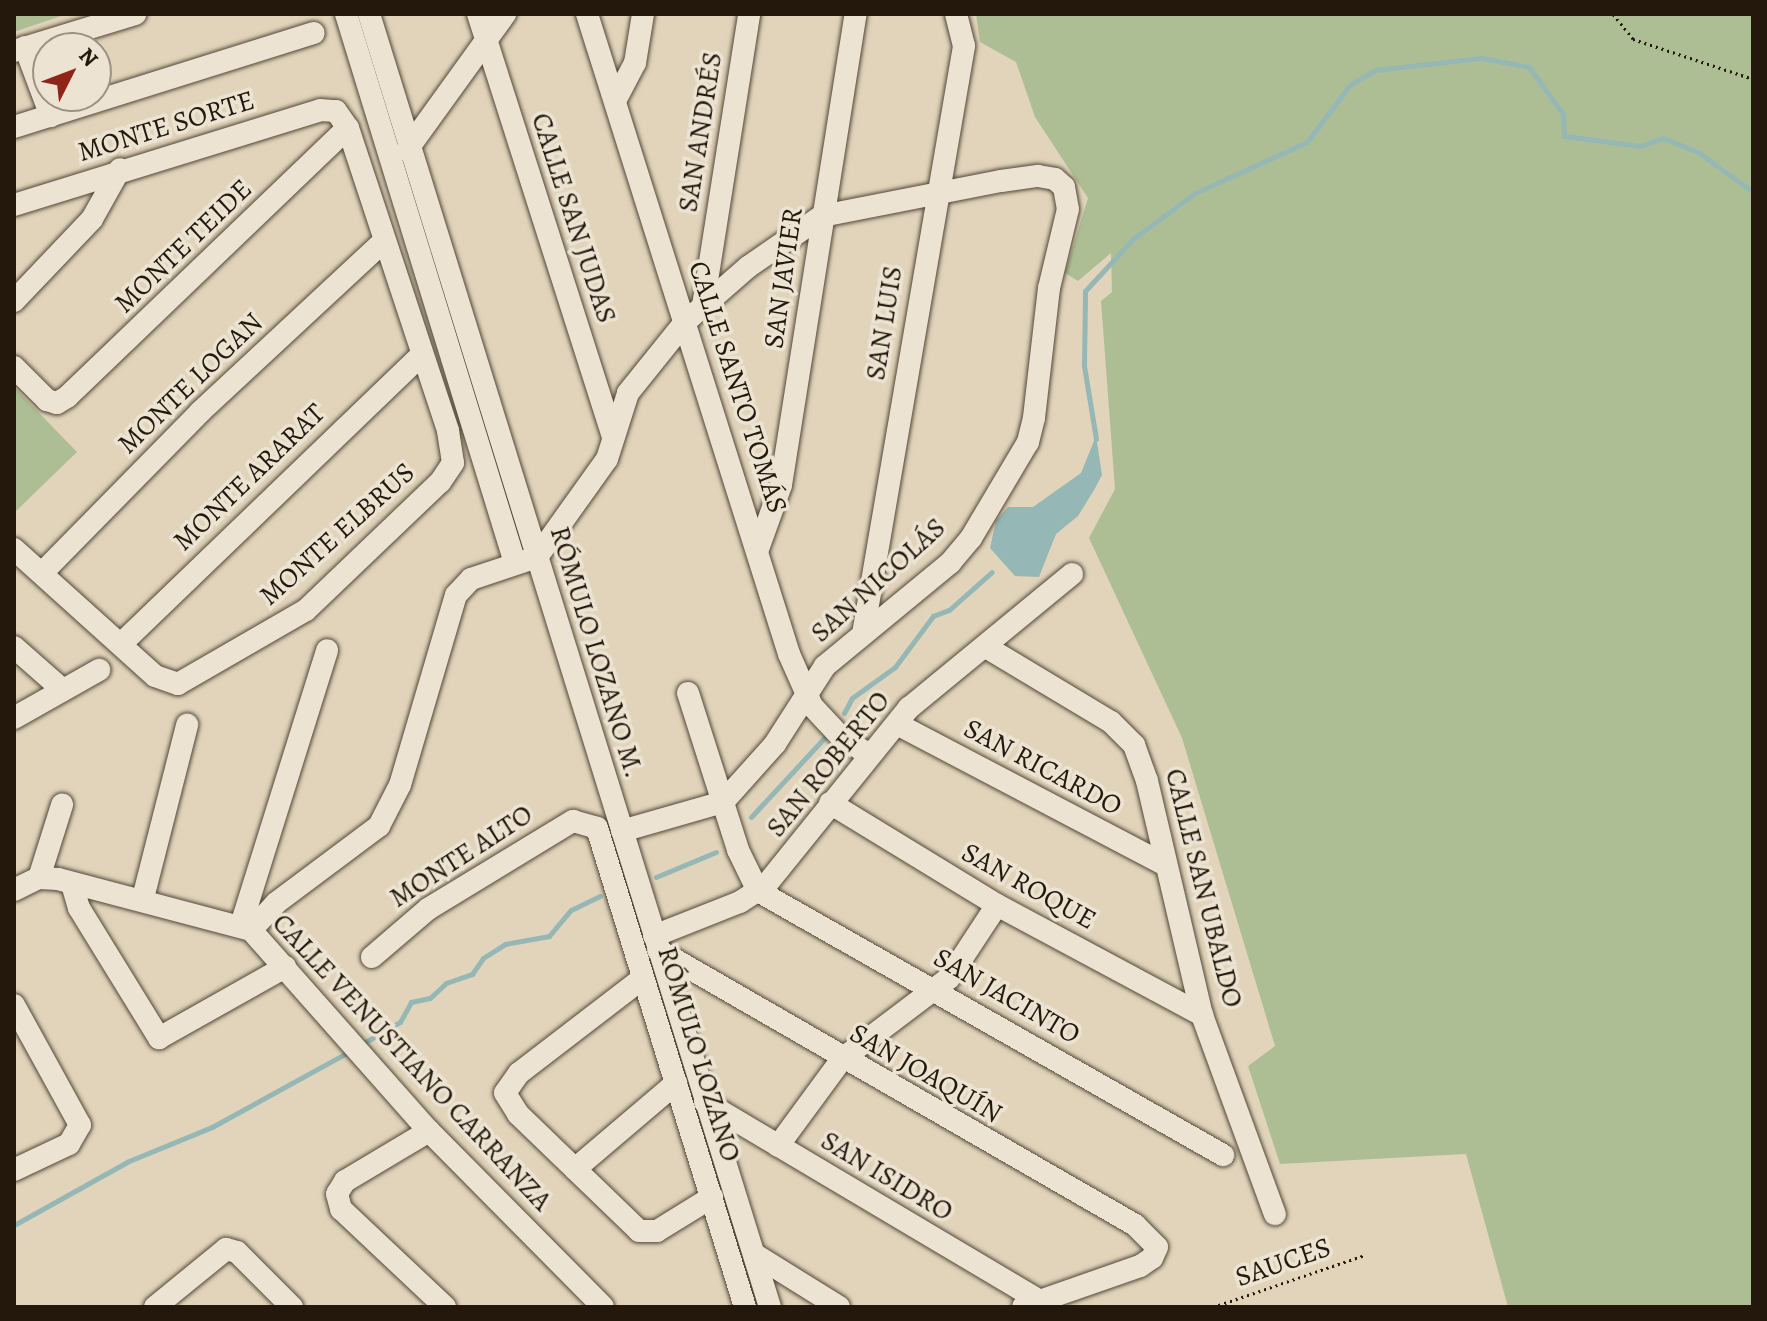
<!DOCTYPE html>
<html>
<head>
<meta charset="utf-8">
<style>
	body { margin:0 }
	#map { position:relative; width:1767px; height:1321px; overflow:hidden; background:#e1d4bb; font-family:Alegreya,serif }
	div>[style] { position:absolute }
	.green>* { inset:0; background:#aebe94 }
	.water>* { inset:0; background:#95b7b5 }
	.stream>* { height:5px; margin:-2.5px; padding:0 2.5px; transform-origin:2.5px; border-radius:2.5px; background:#95b7b5 }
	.path>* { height:3px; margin-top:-1.5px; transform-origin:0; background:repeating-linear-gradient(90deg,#23180b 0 2px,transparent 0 6px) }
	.roads { filter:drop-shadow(0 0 2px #524737) drop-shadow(0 0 2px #524737) }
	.minor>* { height:22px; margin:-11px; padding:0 11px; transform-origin:11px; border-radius:11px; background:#ece3d3 }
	span { translate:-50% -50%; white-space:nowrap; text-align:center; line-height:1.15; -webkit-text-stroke:7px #ece3d3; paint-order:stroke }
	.street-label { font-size:28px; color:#23180b }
	.frame { position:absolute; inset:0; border:16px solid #23180b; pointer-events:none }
	.north { position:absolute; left:32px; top:32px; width:80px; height:80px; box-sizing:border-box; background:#ece3d3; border:2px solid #9c9283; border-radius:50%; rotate:48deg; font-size:22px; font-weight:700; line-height:32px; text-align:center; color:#23180b }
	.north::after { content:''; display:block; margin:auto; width:28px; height:36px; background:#8f2418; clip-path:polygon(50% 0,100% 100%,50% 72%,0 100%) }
</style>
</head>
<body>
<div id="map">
	<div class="green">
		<div style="clip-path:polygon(14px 14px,61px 14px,61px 16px,14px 32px)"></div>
		<div style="clip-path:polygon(976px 14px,1753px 14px,1753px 1307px,1508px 1307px,1466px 1154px,1280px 1164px,1248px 1066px,1275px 1046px,1182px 738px,1089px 538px,1115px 489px,1101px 301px,1112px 292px,1111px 253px,1078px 281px,1065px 273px,1088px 198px,1035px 117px,1016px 62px,980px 42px)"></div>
		<div style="clip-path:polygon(14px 387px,77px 452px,14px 513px)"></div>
	</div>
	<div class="water">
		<div style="clip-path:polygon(1096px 436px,1102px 475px,1094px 490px,1078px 516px,1056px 534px,1039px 577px,1015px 576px,990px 548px,996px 521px,1008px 507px,1033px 507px,1081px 473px)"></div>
	</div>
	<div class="stream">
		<div style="left:1096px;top:439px;width:74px;rotate:-99.3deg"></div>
		<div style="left:1084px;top:366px;width:75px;rotate:-89.2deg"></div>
		<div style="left:1085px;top:291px;width:71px;rotate:-47.3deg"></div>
		<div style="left:1133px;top:239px;width:77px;rotate:-36.6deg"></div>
		<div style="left:1195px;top:193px;width:123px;rotate:-24.5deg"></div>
		<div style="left:1307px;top:142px;width:71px;rotate:-53deg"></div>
		<div style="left:1350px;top:85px;width:29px;rotate:-31deg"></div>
		<div style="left:1375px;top:70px;width:107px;rotate:-6.5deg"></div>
		<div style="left:1481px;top:58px;width:49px;rotate:10.6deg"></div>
		<div style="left:1529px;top:67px;width:58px;rotate:54.1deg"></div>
		<div style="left:1563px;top:114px;width:22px;rotate:87deg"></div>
		<div style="left:1564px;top:136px;width:77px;rotate:7.5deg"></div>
		<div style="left:1640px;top:146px;width:24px;rotate:-19deg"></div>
		<div style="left:1663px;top:138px;width:38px;rotate:22deg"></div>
		<div style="left:1698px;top:152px;width:68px;rotate:36deg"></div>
		<div style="left:844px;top:713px;width:17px;rotate:-62deg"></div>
		<div style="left:852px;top:698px;width:53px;rotate:-35.8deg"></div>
		<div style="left:895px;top:667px;width:64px;rotate:-53.3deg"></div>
		<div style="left:933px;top:616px;width:17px;rotate:-21deg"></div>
		<div style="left:949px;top:610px;width:57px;rotate:-41.5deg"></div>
		<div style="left:751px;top:817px;width:110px;rotate:-47.2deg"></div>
		<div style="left:656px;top:877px;width:65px;rotate:-22.6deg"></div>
		<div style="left:362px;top:1044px;width:44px;rotate:-30.1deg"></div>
		<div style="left:400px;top:1022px;width:23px;rotate:-61deg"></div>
		<div style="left:411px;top:1002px;width:19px;rotate:-12deg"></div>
		<div style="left:430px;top:998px;width:22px;rotate:-43deg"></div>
		<div style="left:446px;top:983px;width:28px;rotate:-19deg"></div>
		<div style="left:472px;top:974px;width:19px;rotate:-55deg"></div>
		<div style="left:483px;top:958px;width:26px;rotate:-32deg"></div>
		<div style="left:505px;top:944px;width:45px;rotate:-10.3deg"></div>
		<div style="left:549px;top:936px;width:34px;rotate:-50deg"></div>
		<div style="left:571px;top:910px;width:32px;rotate:-26deg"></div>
		<div style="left:14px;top:1225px;width:132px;rotate:-29.1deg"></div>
		<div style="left:129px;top:1161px;width:90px;rotate:-22.3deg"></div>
		<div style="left:212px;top:1127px;width:158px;rotate:-28.8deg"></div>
	</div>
	<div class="path">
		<div style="left:1613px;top:14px;width:32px;rotate:51deg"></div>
		<div style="left:1633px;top:39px;width:126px;rotate:18.4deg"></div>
		<div style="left:1213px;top:1307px;width:161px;rotate:-18.9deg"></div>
	</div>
	<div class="roads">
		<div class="minor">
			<div style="left:346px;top:14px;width:574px;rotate:72.89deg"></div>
			<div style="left:369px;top:14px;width:1354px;rotate:72.77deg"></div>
			<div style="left:478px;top:14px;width:445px;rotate:72.3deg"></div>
			<div style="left:587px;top:14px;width:671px;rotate:72.48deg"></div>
			<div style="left:789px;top:654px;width:57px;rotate:66.1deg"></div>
			<div style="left:812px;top:706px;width:42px;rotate:46.9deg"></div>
			<div style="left:841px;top:737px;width:32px;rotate:32deg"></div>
			<div style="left:25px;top:47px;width:74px;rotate:69.4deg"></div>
			<div style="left:14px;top:51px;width:127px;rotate:-17deg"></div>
			<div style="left:616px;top:99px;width:41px;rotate:-62.2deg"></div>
			<div style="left:635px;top:63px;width:50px;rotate:-80.7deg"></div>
			<div style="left:14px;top:127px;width:314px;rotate:-17.4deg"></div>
			<div style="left:407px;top:150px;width:168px;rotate:-54.2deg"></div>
			<div style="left:14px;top:205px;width:320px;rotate:-17.2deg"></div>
			<div style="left:320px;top:110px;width:16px;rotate:4deg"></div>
			<div style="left:336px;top:111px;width:21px;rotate:55deg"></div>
			<div style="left:348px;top:128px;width:319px;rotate:71.7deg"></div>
			<div style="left:448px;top:431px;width:32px;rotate:81deg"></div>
			<div style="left:453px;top:463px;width:23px;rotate:124deg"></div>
			<div style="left:440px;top:482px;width:185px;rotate:136.3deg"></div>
			<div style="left:306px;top:610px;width:148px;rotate:150deg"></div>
			<div style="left:178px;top:684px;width:24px;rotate:-161deg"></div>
			<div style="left:155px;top:676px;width:190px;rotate:-138deg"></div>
			<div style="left:14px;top:301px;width:113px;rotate:-46.4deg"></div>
			<div style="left:92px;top:219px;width:57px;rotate:-60.8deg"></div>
			<div style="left:703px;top:306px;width:296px;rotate:-81deg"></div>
			<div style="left:14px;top:367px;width:47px;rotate:45deg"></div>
			<div style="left:47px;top:400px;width:10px;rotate:17deg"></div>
			<div style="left:57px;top:403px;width:12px;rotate:-31deg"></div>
			<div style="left:67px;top:397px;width:389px;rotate:-43.8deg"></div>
			<div style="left:758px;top:549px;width:68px;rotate:-70.2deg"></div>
			<div style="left:781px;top:485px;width:477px;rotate:-81deg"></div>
			<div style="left:43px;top:572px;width:224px;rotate:-45.5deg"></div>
			<div style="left:200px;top:412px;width:251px;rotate:-42.9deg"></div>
			<div style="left:863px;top:634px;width:597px;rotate:-80.25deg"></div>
			<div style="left:964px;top:46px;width:33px;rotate:-104deg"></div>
			<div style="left:121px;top:644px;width:417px;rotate:-43.9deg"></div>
			<div style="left:14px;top:647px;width:65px;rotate:41.3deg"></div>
			<div style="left:986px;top:647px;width:146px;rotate:31deg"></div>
			<div style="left:1111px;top:722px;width:33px;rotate:45deg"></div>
			<div style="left:1134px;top:745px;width:38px;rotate:70deg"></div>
			<div style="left:1147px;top:781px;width:240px;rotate:76.8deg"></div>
			<div style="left:1202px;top:1015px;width:212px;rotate:69.9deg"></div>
			<div style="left:688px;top:693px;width:165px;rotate:72.3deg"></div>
			<div style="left:738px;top:850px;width:46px;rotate:64deg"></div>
			<div style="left:758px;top:891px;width:535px;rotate:29.59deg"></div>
			<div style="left:14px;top:718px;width:98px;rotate:-29.5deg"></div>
			<div style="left:897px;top:724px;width:299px;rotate:27.7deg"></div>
			<div style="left:830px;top:803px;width:196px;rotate:31.4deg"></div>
			<div style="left:997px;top:905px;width:233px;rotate:28.2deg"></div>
			<div style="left:39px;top:878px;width:77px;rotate:-72.5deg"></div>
			<div style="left:72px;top:884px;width:25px;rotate:74deg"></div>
			<div style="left:79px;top:908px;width:153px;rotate:58.4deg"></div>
			<div style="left:159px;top:1038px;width:145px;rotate:-29.4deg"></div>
			<div style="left:14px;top:890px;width:28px;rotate:-26deg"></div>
			<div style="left:39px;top:878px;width:19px;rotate:3deg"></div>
			<div style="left:58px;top:879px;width:200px;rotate:14.8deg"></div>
			<div style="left:251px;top:930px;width:268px;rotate:48.5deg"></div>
			<div style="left:429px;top:1131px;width:247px;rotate:45.3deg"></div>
			<div style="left:143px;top:898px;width:179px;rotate:-75.7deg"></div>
			<div style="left:241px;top:925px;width:288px;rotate:-72.6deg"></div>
			<div style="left:251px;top:930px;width:37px;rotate:-47deg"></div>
			<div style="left:276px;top:903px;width:129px;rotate:-36.8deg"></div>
			<div style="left:379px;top:826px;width:46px;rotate:-62.9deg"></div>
			<div style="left:400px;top:785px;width:198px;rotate:-73.6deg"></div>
			<div style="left:456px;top:595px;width:22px;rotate:-47deg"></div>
			<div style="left:471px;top:579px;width:70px;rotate:-18.4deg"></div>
			<div style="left:537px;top:557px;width:120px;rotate:-54.5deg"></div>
			<div style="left:607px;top:459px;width:69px;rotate:-72.3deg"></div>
			<div style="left:628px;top:393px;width:91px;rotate:-51.2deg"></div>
			<div style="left:685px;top:322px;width:84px;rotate:-41.1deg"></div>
			<div style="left:748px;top:267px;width:90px;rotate:-34.6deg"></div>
			<div style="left:822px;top:216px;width:182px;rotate:-11.1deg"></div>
			<div style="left:1001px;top:181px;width:37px;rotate:-8deg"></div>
			<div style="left:1038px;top:176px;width:17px;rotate:10deg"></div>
			<div style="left:1055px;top:179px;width:12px;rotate:42deg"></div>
			<div style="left:1064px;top:187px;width:22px;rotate:80deg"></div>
			<div style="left:1068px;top:209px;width:81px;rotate:103.5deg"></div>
			<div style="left:1049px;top:288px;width:131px;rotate:96.6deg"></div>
			<div style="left:1034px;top:418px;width:25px;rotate:104deg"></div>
			<div style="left:1028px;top:442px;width:112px;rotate:120.7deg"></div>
			<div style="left:971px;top:538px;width:33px;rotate:130deg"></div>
			<div style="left:950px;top:563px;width:162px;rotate:140.5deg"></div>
			<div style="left:825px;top:666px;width:93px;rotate:122.7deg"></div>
			<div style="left:775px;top:744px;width:78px;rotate:131.9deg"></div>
			<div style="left:723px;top:802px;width:105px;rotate:164deg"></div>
			<div style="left:654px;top:936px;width:92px;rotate:-21.6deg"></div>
			<div style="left:740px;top:902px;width:31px;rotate:-33deg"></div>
			<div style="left:766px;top:885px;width:228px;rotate:-51.1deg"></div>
			<div style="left:909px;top:708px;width:211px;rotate:-39.4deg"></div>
			<div style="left:658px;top:950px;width:551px;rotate:29.96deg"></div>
			<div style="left:1135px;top:1225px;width:31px;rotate:45deg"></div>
			<div style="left:1157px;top:1247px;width:12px;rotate:114deg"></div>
			<div style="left:1152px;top:1258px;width:14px;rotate:146deg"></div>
			<div style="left:1140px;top:1266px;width:124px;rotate:160.7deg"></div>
			<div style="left:372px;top:957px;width:74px;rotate:-40.6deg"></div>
			<div style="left:428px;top:909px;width:170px;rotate:-31.3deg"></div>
			<div style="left:573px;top:821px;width:25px;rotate:16deg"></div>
			<div style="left:597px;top:828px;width:501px;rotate:72.83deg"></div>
			<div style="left:643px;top:978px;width:156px;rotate:142.5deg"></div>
			<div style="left:519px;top:1073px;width:24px;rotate:125deg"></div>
			<div style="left:505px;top:1093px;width:25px;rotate:58deg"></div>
			<div style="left:518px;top:1114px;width:168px;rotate:44deg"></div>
			<div style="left:639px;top:1231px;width:18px"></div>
			<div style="left:657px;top:1231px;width:65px;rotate:-31.7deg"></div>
			<div style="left:14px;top:1005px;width:137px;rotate:61.2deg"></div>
			<div style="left:80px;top:1125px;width:22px;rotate:120deg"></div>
			<div style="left:69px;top:1144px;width:61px;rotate:154.7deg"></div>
			<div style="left:705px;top:1102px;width:388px;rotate:30.7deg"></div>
			<div style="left:429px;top:1131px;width:98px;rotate:149.2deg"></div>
			<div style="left:345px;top:1181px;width:15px;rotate:122deg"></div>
			<div style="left:337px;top:1194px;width:16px;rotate:75deg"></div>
			<div style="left:341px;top:1209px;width:143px;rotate:43.3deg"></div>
			<div style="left:778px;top:1146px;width:108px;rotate:-53.7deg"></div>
			<div style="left:842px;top:1059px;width:134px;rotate:-37.1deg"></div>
			<div style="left:949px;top:978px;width:87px;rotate:-56.7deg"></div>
			<div style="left:575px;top:1169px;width:133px;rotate:-40.4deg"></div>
			<div style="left:754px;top:1254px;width:100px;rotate:31.9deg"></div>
			<div style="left:155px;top:1307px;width:92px;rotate:-39.2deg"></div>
			<div style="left:226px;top:1249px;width:11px;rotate:15deg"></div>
			<div style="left:237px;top:1252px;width:78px;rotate:45deg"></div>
		</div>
	</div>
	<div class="street-label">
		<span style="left:166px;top:126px;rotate:-17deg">MONTE SORTE</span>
		<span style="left:700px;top:132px;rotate:-81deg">SAN ANDRÉS</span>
		<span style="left:574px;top:218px;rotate:72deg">CALLE SAN JUDAS</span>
		<span style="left:183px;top:246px;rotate:-44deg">MONTE TEIDE</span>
		<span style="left:783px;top:278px;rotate:-82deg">SAN JAVIER</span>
		<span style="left:884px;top:323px;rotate:-81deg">SAN LUIS</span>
		<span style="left:190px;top:383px;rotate:-44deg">MONTE LOGAN</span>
		<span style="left:738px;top:387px;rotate:72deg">CALLE SANTO TOMÁS</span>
		<span style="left:249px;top:477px;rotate:-44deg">MONTE ARARAT</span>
		<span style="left:337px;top:534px;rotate:-42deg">MONTE ELBRUS</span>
		<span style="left:878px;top:580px;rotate:-42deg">SAN NICOLÁS</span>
		<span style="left:597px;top:652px;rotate:73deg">RÓMULO LOZANO M.</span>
		<span style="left:828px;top:764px;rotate:-51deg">SAN ROBERTO</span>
		<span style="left:1043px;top:767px;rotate:28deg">SAN RICARDO</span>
		<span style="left:461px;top:856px;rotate:-33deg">MONTE ALTO</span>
		<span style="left:1029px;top:886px;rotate:29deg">SAN ROQUE</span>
		<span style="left:1204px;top:888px;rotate:76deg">CALLE SAN UBALDO</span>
		<span style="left:1007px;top:996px;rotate:30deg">SAN JACINTO</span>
		<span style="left:699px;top:1054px;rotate:73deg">RÓMULO LOZANO</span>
		<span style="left:412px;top:1062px;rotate:47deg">CALLE VENUSTIANO CARRANZA</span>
		<span style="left:926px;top:1073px;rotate:30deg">SAN JOAQUÍN</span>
		<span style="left:887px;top:1176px;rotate:31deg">SAN ISIDRO</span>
		<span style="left:1283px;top:1262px;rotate:-19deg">SAUCES</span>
	</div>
	<div class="frame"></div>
	<div class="north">N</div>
</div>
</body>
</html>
